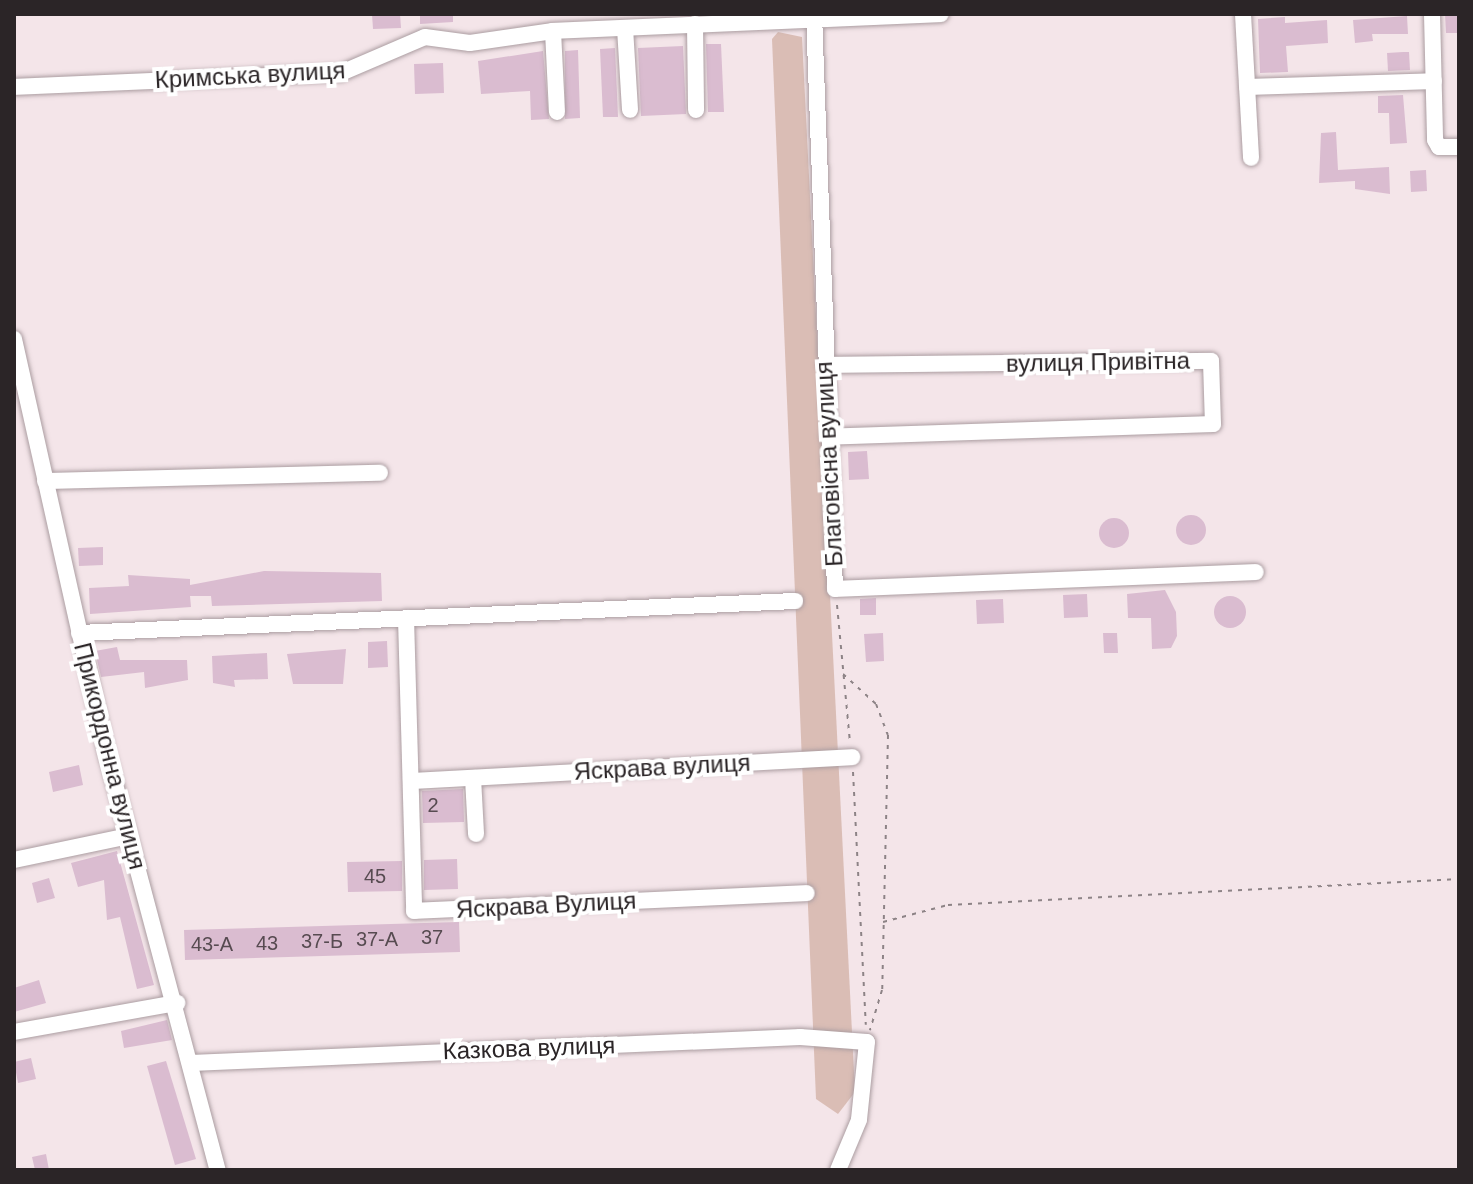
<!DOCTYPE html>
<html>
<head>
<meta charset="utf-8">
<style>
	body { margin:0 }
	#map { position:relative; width:1473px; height:1184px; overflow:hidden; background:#f4e5e9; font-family:Helvetica,sans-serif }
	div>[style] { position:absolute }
	.green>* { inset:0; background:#dabdb5 }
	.building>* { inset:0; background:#dabcd0 }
	.round { border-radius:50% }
	.path>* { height:2px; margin-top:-1px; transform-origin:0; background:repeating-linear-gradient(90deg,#8d8386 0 4px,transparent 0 10px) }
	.roads { filter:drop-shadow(0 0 2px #ab9da1) drop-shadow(0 0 2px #ab9da1) }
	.minor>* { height:16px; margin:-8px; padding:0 8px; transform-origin:8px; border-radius:8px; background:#fff }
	span { translate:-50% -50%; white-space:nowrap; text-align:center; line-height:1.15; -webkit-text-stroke:8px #fff; paint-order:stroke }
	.number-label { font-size:20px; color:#574b51 }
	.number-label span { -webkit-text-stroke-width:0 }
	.street-label { font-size:24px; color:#2b2527 }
	.frame { position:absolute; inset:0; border:16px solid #2b2527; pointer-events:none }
</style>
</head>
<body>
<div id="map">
	<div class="green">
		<div style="clip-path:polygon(778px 32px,802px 37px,855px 1092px,838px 1114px,816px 1099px,772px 39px)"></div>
	</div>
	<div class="building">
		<div style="clip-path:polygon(372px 14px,400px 14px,401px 28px,373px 29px)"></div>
		<div style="clip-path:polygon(420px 14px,453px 14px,453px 22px,420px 24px)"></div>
		<div style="clip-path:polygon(1445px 14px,1459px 14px,1459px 33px,1446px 33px)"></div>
		<div style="clip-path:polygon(1407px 16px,1408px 34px,1372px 34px,1373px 41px,1355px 43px,1353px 20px)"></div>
		<div style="clip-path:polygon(1285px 17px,1285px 23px,1327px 20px,1328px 43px,1286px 46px,1288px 72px,1260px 73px,1258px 19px)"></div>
		<div style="clip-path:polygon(706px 44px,721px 44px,724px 112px,708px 112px)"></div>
		<div style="clip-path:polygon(683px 46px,686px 114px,641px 116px,638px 48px)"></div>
		<div style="clip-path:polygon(615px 48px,618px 117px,603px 117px,600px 49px)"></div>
		<div style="clip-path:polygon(578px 50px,580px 118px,565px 119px,565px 51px)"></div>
		<div style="clip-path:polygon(543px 51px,549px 119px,531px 120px,530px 91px,481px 94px,478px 61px)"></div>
		<div style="clip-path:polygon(1403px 52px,1409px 52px,1410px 70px,1388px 71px,1387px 53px)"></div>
		<div style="clip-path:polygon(443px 63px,444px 93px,415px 94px,414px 64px)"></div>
		<div style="clip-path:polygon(1403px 95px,1407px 143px,1390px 144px,1389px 113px,1378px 113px,1378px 96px)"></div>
		<div style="clip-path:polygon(1336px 132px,1338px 170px,1389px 167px,1390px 194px,1355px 189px,1355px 181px,1319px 183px,1321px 133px)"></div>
		<div style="clip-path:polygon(1426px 170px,1427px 191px,1411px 192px,1410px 171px)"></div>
		<div style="clip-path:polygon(867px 451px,869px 479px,849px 480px,848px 452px)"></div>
		<div class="round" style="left:1176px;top:515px;width:30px;height:30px"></div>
		<div class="round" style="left:1099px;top:518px;width:30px;height:30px"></div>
		<div style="clip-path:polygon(103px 547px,103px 565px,79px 566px,78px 548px)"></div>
		<div style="clip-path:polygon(264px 571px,381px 573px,382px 601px,212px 606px,211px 596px,190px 596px,191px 607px,90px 614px,89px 588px,129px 586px,128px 575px,190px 579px,190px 585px)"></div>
		<div style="clip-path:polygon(1165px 590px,1176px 612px,1177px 636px,1171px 648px,1152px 649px,1151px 618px,1128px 618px,1127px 594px)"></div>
		<div style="clip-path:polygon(1087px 594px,1088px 617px,1064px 618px,1063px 595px)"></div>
		<div class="round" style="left:1214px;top:596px;width:32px;height:32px"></div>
		<div style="clip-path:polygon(876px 598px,876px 615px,860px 615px,860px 599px)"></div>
		<div style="clip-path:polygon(1003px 599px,1004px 623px,977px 624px,976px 600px)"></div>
		<div style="clip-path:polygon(883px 633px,884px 661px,866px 662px,864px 634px)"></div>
		<div style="clip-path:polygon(1103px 633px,1117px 633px,1118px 653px,1104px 653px)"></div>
		<div style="clip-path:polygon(387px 641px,388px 667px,368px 668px,368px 642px)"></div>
		<div style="clip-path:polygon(117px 647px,120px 660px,187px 660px,188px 680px,145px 688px,144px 672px,101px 677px,95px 651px)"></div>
		<div style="clip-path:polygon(346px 649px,343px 684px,293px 684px,287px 654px)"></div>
		<div style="clip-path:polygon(267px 653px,268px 679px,234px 680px,235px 687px,213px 683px,212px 656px)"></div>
		<div style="clip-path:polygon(79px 765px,83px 785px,53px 792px,49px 772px)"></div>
		<div style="clip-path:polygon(463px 789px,464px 822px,423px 823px,422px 791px)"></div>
		<div style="clip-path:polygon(117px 851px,154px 985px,137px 989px,120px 917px,107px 920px,104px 880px,78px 887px,71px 863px)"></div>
		<div style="clip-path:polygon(457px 859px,458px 889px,424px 890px,424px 860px)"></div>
		<div style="clip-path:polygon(402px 861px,402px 891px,348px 892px,347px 862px)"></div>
		<div style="clip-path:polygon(49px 878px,55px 898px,37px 903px,32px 883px)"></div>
		<div style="clip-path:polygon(459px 922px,460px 952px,185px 960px,184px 930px)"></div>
		<div style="clip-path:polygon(39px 980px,46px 1003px,14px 1012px,14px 988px)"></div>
		<div style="clip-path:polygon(167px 1020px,172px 1040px,124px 1048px,121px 1031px)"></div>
		<div style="clip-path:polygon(31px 1058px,36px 1079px,18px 1083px,14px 1062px)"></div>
		<div style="clip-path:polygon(166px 1061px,196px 1159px,175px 1165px,147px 1066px)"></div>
		<div style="clip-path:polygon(46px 1154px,49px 1170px,35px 1170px,32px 1157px)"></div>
	</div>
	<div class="path">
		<div style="left:837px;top:605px;width:138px;rotate:84.6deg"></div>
		<div style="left:843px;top:674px;width:45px;rotate:42.3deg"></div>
		<div style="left:876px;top:704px;width:33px;rotate:69deg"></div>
		<div style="left:888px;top:735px;width:255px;rotate:91.3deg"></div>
		<div style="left:882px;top:990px;width:42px;rotate:106.7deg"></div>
		<div style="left:853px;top:772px;width:253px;rotate:87.1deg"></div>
		<div style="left:883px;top:922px;width:67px;rotate:-14.7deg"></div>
		<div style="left:948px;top:905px;width:512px;rotate:-2.91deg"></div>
	</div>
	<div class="roads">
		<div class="minor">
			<div style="left:814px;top:14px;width:575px;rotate:87.91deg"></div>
			<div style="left:835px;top:589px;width:421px;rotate:-2.3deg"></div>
			<div style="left:1243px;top:14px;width:144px;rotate:86.8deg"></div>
			<div style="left:1432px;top:14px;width:126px;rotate:88.6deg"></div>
			<div style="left:1435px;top:140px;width:8px;rotate:60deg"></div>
			<div style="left:1439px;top:147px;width:20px"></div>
			<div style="left:695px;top:24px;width:86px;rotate:89.3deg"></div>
			<div style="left:625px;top:28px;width:82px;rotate:86.5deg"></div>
			<div style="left:553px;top:31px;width:81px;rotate:87.2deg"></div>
			<div style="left:14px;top:87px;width:327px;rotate:-2.5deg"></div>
			<div style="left:341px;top:73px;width:91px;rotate:-23.2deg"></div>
			<div style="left:425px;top:37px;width:45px;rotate:7.6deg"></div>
			<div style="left:470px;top:43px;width:84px;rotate:-8.2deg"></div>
			<div style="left:553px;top:31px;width:388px;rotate:-2.5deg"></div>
			<div style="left:1247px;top:87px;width:187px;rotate:-1.8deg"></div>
			<div style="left:14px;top:339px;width:429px;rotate:77.4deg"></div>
			<div style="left:108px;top:758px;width:426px;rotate:75.1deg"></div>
			<div style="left:825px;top:365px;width:386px;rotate:-0.6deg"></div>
			<div style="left:1211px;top:361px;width:63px;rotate:88.2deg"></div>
			<div style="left:1213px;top:424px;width:385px;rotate:178.1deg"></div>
			<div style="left:45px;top:481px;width:335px;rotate:-1.4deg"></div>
			<div style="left:406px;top:618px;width:293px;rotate:88.4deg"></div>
			<div style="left:414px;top:911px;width:393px;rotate:-2.6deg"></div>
			<div style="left:79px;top:633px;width:717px;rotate:-2.56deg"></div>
			<div style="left:473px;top:778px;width:56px;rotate:86.9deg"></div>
			<div style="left:411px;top:781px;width:442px;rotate:-3.1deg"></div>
			<div style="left:14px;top:860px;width:117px;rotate:-11.8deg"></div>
			<div style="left:14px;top:1032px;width:166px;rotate:-10.1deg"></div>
			<div style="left:191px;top:1063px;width:610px;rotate:-2.44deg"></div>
			<div style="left:800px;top:1037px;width:67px;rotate:4.3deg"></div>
			<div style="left:867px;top:1042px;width:78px;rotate:95.9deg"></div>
			<div style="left:859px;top:1120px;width:54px;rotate:112.8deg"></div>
		</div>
	</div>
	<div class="number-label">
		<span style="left:433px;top:805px">2</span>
		<span style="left:375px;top:876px">45</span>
		<span style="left:432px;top:937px">37</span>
		<span style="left:377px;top:939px">37-А</span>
		<span style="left:322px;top:941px">37-Б</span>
		<span style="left:267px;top:943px">43</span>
		<span style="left:212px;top:944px">43-А</span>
	</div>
	<div class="street-label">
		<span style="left:250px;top:75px;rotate:-3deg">Кримська вулиця</span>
		<span style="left:1098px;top:362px;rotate:-1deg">вулиця Привітна</span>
		<span style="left:829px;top:464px;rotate:-93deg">Благовісна вулиця</span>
		<span style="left:110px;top:756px;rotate:76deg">Прикордонна вулиця</span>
		<span style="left:662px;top:767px;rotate:-3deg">Яскрава вулиця</span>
		<span style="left:546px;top:905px;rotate:-3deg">Яскрава Вулиця</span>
		<span style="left:529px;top:1048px;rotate:-2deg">Казкова вулиця</span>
	</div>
	<div class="frame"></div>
</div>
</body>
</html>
